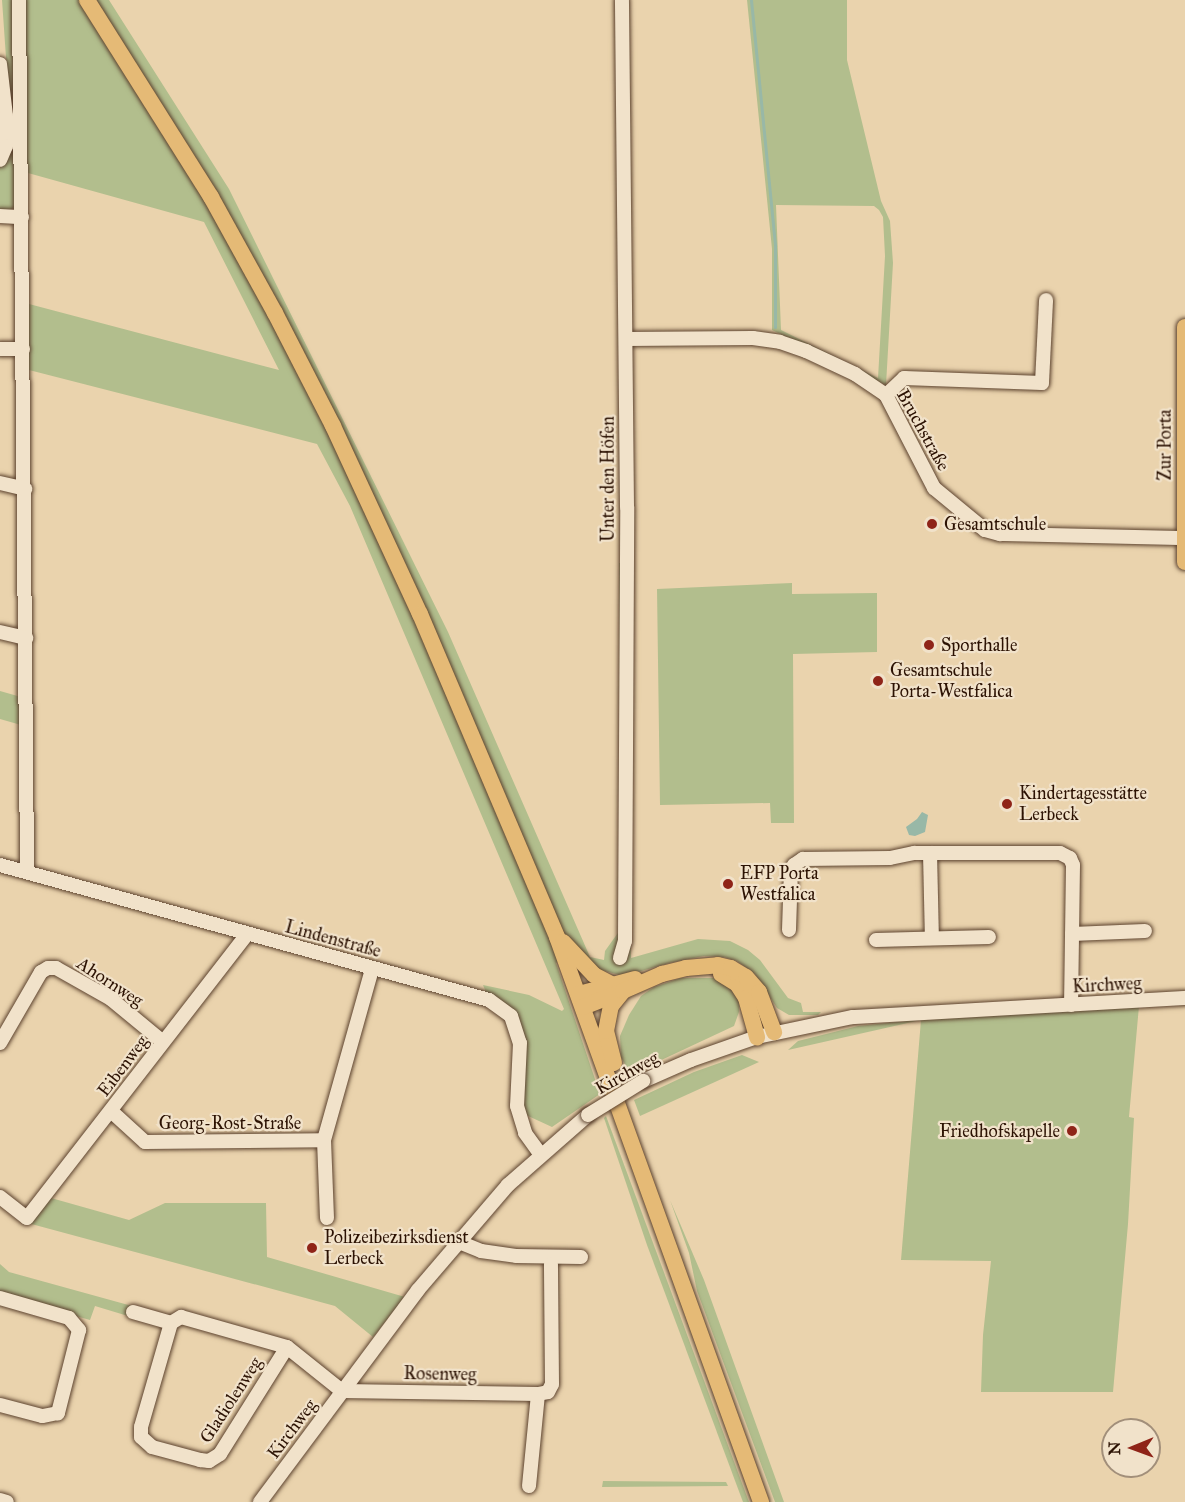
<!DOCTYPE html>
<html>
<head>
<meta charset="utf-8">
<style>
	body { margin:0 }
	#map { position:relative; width:1185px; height:1502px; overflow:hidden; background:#ead3ad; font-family:"IM FELL Great Primer",serif }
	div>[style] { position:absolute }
	.green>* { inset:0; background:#b2be8d }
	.water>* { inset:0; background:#98b8a7 }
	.stream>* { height:3px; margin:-1.5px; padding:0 1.5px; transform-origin:1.5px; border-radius:1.5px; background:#98b8a7 }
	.roads { filter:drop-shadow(0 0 2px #5c422e) drop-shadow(0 0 2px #5c422e) }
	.minor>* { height:14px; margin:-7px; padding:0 7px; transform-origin:7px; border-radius:7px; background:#f1e2ca }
	.major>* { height:16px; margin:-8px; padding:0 8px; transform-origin:8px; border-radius:8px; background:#e5ba76 }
	.bridges { filter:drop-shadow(0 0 2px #5c422e) drop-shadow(0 0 2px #5c422e) }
	.minor-bridge>* { height:14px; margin:-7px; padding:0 7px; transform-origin:7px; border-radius:7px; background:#f1e2ca }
	.dots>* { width:16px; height:16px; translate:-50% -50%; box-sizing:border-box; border:3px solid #f1e2ca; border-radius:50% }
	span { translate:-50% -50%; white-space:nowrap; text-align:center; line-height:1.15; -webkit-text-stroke:4.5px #f1e2ca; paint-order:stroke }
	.street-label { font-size:18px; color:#2c1203 }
	.poi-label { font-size:18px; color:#2c1203 }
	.left { translate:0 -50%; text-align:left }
	.right { translate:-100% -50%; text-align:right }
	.north { position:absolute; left:1101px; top:1418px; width:60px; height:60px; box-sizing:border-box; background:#f1e2ca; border:2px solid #a28f7a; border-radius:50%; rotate:269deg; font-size:16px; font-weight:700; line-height:24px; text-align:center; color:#2c1203 }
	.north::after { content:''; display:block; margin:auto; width:21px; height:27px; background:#8f2418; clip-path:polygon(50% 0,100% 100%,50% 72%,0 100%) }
</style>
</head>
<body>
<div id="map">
	<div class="green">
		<div style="clip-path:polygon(2px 0,109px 0,229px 189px,448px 632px,590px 957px,604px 960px,605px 951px,620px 930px,619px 563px,629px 563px,631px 958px,698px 939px,730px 941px,748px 950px,760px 960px,788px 998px,801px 1003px,803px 1012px,821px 1012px,818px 1015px,789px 1015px,777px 1008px,755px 974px,737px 961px,724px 957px,704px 956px,669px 963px,624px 976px,597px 969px,580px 951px,556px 963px,600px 1094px,552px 1127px,526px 1115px,514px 1105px,517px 1043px,506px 1018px,491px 1005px,483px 985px,529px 995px,562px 1011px,564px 1009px,350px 506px,317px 444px,29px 370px,29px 304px,279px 370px,204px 222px,28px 173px,28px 164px,19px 160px,18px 204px,7px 213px,0 213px,0 166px,10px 115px)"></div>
		<div style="clip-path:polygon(evenodd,747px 0,847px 0,847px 60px,881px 201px,890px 221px,893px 263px,886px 385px,772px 330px,772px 249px,747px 0,776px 205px,874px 206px,879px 210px,883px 217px,885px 256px,878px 378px,781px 330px,776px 205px)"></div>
		<div style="clip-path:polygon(792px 583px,792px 594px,877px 593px,877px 652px,793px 654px,794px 823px,771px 823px,770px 803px,660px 805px,657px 589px)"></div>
		<div style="clip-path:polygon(0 691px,21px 697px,21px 725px,0 719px)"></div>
		<div style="clip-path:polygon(681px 978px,718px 978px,732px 986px,739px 998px,739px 1012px,734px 1026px,640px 1070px,629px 1072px,621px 1057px,620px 1036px,629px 1015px,641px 996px,654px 987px)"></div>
		<div style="clip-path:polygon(1139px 1006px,1129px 1117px,1134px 1118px,1128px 1224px,1113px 1392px,981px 1392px,983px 1335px,991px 1261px,901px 1260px,921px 1020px,788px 1050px,798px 1041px,858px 1026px,907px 1021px)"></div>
		<div style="clip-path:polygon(742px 1055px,759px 1062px,640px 1116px,634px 1100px,694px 1072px)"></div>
		<div style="clip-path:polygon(606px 1116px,749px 1502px,743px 1502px,647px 1245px,604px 1118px)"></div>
		<div style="clip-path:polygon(44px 1196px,129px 1220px,165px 1203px,266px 1203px,267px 1257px,405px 1297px,373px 1337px,335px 1306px,24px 1222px)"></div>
		<div style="clip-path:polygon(670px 1200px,704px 1280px,784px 1502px,775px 1502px,697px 1291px,689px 1253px)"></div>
		<div style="clip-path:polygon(0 1264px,9px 1272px,132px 1306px,128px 1316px,95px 1306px,90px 1320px,5px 1296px,0 1292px)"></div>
		<div style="clip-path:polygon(603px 1481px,726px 1482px,728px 1486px,602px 1487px)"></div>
	</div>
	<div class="water">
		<div style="clip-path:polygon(922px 812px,928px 815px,925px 832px,915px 836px,909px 835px,906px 827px,917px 819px)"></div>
	</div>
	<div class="stream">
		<div style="left:751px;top:0;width:247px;rotate:84.4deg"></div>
		<div style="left:775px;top:246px;width:81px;rotate:90deg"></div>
	</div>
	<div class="roads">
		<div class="minor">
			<div style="left:19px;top:0;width:872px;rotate:89.47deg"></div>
			<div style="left:0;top:64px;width:52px;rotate:83.4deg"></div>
			<div style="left:6px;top:116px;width:30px;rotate:90deg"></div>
			<div style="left:6px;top:146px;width:15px;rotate:113deg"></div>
			<div style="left:0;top:216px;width:22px;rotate:3deg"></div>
			<div style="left:626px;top:339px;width:127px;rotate:-0.5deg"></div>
			<div style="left:753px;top:338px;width:27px;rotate:8deg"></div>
			<div style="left:780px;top:342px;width:28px;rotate:19deg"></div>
			<div style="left:806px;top:351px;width:54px;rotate:25.1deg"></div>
			<div style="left:855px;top:374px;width:37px;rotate:34deg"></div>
			<div style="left:886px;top:395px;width:105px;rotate:62.7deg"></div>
			<div style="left:934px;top:488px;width:66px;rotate:39.5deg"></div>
			<div style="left:985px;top:530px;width:16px;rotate:15deg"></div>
			<div style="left:1000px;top:534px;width:183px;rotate:1.3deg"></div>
			<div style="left:0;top:349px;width:23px"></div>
			<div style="left:886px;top:395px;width:25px;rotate:-43deg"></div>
			<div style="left:904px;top:378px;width:138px;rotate:2.1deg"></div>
			<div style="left:1042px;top:383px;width:83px;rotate:-87.2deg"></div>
			<div style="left:0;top:483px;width:26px;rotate:13deg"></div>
			<div style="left:0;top:632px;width:27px;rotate:13deg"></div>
			<div style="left:930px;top:853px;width:85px;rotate:88.7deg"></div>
			<div style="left:0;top:865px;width:507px;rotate:15.43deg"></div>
			<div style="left:489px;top:1000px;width:27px;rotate:36deg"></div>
			<div style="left:511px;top:1016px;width:28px;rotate:72deg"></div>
			<div style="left:520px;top:1043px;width:63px;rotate:92.7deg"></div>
			<div style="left:517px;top:1106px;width:28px;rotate:73deg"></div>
			<div style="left:525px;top:1133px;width:27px;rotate:54deg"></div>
			<div style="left:789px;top:930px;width:60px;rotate:-88.1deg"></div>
			<div style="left:791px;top:870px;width:6px;rotate:-59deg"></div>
			<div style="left:794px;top:865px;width:11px;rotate:-34deg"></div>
			<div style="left:803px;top:859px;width:87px;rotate:-0.7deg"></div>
			<div style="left:890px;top:858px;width:25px;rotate:-12deg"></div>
			<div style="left:914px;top:853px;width:146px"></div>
			<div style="left:1060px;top:853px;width:11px;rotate:27deg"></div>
			<div style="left:1070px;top:858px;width:8px;rotate:67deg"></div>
			<div style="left:1073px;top:865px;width:140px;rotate:90.8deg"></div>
			<div style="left:1072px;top:934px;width:73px;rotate:-2.4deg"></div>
			<div style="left:876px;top:940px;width:113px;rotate:-1.5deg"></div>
			<div style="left:620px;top:958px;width:18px;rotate:-74deg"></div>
			<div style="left:625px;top:941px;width:434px;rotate:-89.7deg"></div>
			<div style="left:627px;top:507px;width:507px;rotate:-90.57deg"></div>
			<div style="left:0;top:1043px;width:82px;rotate:-60deg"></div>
			<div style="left:41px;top:972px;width:8px;rotate:-30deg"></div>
			<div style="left:48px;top:968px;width:8px"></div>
			<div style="left:56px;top:968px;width:63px;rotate:29.4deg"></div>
			<div style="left:111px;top:999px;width:67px;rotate:39.6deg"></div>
			<div style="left:643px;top:1081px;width:52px;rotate:-23.6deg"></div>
			<div style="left:691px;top:1060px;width:70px;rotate:-19.2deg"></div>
			<div style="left:757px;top:1037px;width:98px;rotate:-11.8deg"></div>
			<div style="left:853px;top:1017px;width:333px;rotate:-3.3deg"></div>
			<div style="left:111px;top:1111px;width:46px;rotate:42.4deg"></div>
			<div style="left:145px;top:1142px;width:179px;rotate:-0.6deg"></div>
			<div style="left:0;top:1197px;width:34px;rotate:38deg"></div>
			<div style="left:27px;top:1218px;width:359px;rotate:-52.2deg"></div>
			<div style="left:327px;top:1218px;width:78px;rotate:-92.2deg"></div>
			<div style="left:324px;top:1140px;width:178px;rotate:-74.3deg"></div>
			<div style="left:459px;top:1242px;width:24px;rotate:22deg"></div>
			<div style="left:481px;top:1251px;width:35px;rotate:8deg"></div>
			<div style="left:516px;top:1256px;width:65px;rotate:0.9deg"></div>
			<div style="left:0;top:1298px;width:72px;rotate:16.2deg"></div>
			<div style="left:69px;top:1318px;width:16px;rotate:50deg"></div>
			<div style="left:79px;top:1330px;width:86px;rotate:104.2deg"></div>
			<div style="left:58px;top:1413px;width:16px;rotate:169deg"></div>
			<div style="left:42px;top:1416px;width:43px;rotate:-165.3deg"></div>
			<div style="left:133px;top:1312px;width:40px;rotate:16deg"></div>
			<div style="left:171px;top:1323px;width:108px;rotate:106.1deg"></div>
			<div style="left:141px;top:1427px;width:10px;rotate:90deg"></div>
			<div style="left:141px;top:1437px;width:15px;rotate:42deg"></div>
			<div style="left:152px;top:1447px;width:50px;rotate:15.2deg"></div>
			<div style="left:200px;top:1460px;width:9px;rotate:6deg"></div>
			<div style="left:209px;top:1461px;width:13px;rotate:-32deg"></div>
			<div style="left:220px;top:1454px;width:126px;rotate:-57.9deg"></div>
			<div style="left:171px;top:1323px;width:12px;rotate:-31deg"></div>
			<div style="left:181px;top:1317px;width:110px;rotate:15.8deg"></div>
			<div style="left:287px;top:1347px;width:70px;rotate:38.7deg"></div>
			<div style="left:342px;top:1391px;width:196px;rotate:0.9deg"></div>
			<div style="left:538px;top:1394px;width:10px;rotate:-11deg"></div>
			<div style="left:548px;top:1392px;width:9px;rotate:-63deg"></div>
			<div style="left:552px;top:1384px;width:120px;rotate:-90.5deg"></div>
			<div style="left:529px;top:1486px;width:92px;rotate:-84.4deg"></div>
			<div style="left:0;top:1500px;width:7px;rotate:16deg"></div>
			<div style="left:260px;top:1502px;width:264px;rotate:-53.3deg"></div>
			<div style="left:418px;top:1290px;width:138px;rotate:-49.4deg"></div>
			<div style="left:508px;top:1185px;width:106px;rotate:-41.2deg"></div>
		</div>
		<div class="major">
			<div style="left:87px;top:0;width:233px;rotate:57.8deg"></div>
			<div style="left:211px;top:197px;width:132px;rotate:61.1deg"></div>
			<div style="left:275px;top:313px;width:127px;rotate:62.8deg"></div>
			<div style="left:333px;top:426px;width:207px;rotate:65.2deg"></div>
			<div style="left:420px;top:614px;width:351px;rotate:67deg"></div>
			<div style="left:557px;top:937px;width:601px;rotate:70.15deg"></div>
			<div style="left:1185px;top:327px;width:235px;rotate:90deg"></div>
			<div style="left:563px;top:942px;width:45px;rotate:46.8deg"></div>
			<div style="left:594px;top:975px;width:19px;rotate:28deg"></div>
			<div style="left:721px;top:974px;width:19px;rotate:32deg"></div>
			<div style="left:737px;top:984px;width:17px;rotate:57deg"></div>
			<div style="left:746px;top:998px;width:41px;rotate:74.2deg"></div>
			<div style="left:579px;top:994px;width:58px;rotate:-15deg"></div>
			<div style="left:583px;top:1007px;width:41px;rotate:-21.5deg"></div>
			<div style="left:614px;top:1063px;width:33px;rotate:-104deg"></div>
			<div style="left:606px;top:1031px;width:25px;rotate:-79deg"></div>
			<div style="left:611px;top:1006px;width:19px;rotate:-51deg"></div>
			<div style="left:623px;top:991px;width:43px;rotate:-23.6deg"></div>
			<div style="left:662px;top:974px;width:25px;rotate:-14deg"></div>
			<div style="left:686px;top:968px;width:32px;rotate:-5deg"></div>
			<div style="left:718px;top:965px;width:13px;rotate:13deg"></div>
			<div style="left:731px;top:968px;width:17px;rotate:31deg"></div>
			<div style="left:746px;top:977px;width:20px;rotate:49deg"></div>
			<div style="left:759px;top:992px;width:43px;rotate:69.4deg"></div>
		</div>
	</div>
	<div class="bridges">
		<div class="minor-bridge">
			<div style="left:588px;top:1115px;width:65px;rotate:-31.7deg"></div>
		</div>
	</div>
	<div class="dots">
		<div style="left:932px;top:524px;background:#8f2418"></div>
		<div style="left:929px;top:645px;background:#8f2418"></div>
		<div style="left:878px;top:681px;background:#8f2418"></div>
		<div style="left:1007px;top:804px;background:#8f2418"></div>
		<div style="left:728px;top:884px;background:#8f2418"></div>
		<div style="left:1072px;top:1131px;background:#8f2418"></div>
		<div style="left:312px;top:1248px;background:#8f2418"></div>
	</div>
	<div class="street-label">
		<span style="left:923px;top:430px;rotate:61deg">Bruchstraße</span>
		<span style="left:1165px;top:445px;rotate:-90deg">Zur Porta</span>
		<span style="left:608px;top:479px;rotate:-90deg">Unter den Höfen</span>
		<span style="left:333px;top:939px;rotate:15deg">Lindenstraße</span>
		<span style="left:110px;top:982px;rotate:33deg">Ahornweg</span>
		<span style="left:1107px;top:985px;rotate:-3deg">Kirchweg</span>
		<span style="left:123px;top:1066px;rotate:-53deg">Eibenweg</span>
		<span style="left:627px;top:1073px;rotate:-29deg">Kirchweg</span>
		<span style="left:230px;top:1123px">Georg-Rost-Straße</span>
		<span style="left:440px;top:1374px;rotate:1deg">Rosenweg</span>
		<span style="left:231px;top:1400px;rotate:-57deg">Gladiolenweg</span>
		<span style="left:292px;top:1429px;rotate:-53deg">Kirchweg</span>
	</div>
	<div class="poi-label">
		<span class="left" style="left:944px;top:524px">Gesamtschule</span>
		<span class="left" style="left:941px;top:645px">Sporthalle</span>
		<span class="left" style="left:890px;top:681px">Gesamtschule<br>Porta-Westfalica</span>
		<span class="left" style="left:1019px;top:804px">Kindertagesstätte<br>Lerbeck</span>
		<span class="left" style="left:740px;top:884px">EFP Porta<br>Westfalica</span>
		<span class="right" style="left:1060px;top:1131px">Friedhofskapelle</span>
		<span class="left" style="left:324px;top:1248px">Polizeibezirksdienst<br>Lerbeck</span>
	</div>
	<div class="north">N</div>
</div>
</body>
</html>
